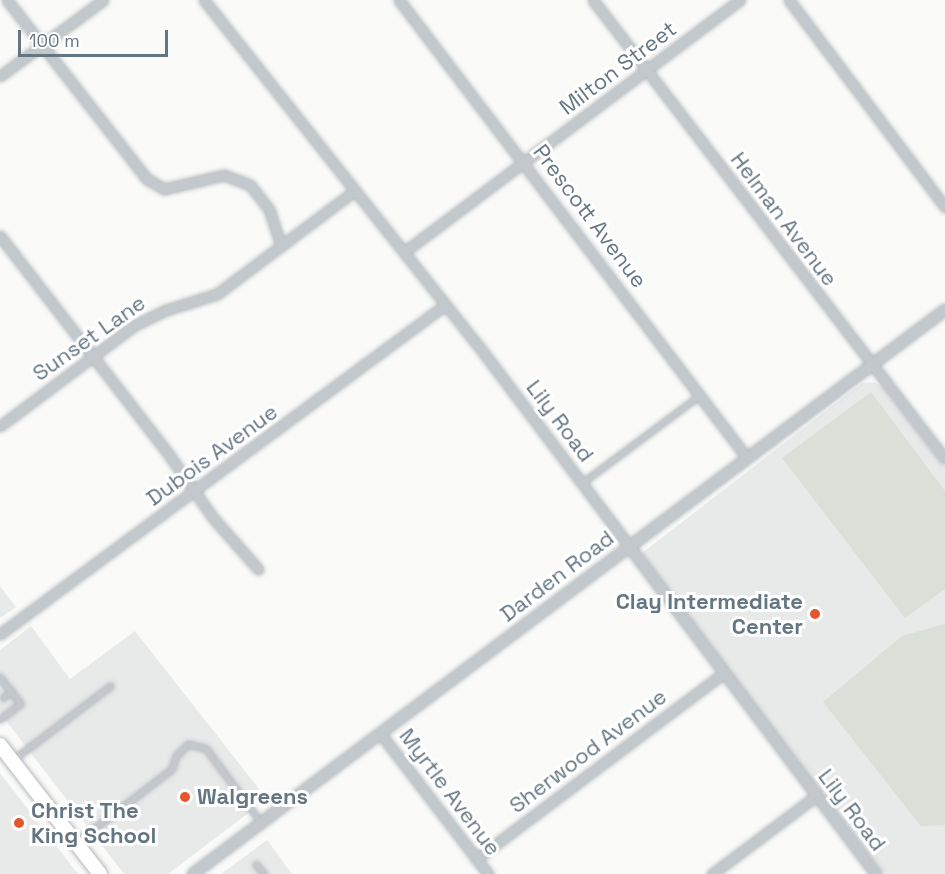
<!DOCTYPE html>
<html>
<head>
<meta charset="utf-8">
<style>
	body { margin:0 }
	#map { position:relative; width:945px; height:874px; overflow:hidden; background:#fafaf8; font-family:"Space Grotesk",sans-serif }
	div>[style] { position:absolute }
	.built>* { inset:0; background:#e8e9e9 }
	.green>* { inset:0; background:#dadfd7 }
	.roads { filter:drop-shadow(0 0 2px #b5babe) drop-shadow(0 0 2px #b5babe) }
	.service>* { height:4.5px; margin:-2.25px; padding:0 2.25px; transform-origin:2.25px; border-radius:2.25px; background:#c3c8cc }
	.minor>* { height:9px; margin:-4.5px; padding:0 4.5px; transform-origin:4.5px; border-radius:4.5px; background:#c3c8cc }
	.tertiary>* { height:10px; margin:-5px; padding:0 5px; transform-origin:5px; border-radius:5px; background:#c3c8cc }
	.primary>* { height:14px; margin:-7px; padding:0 7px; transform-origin:7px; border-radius:7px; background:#fff }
	.dots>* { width:16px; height:16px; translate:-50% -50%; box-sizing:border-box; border:3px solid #fff; border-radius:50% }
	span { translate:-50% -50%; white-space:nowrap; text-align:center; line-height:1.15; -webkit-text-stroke:6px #fff; paint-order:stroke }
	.street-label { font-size:22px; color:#657683 }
	.poi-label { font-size:22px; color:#657683; font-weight:700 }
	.right { translate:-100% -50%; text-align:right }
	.left { translate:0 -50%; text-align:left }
	.scale { position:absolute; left:18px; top:30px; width:150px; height:27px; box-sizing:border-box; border:3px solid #657683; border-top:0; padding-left:8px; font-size:18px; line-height:21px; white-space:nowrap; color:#657683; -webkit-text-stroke:4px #fff; paint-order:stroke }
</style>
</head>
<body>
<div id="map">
	<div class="built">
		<div style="clip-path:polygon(874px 382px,883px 387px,945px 468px,945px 874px,884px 874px,751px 704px,642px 553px,862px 383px)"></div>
		<div style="clip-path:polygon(0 586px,16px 607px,0 618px)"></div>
		<div style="clip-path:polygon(31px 626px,70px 679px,135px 631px,267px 799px,168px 874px,124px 874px,0 713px,0 650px)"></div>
		<div style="clip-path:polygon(0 773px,78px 874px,0 874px)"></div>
		<div style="clip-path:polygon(267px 840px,292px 874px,221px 874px)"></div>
	</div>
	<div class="green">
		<div style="clip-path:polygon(871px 392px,945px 491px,945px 589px,905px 618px,782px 458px)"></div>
		<div style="clip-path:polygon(945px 624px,945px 825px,921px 826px,823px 702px,902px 636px)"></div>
	</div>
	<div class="roads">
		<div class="service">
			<div style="left:582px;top:483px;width:147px;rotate:-36.7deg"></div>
			<div style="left:0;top:677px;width:34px;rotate:52deg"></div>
			<div style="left:21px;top:704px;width:26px;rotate:143deg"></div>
			<div style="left:3px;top:698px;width:11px;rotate:-41deg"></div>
			<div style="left:14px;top:759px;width:121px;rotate:-37.2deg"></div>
			<div style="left:78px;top:841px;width:118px;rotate:-37.5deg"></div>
			<div style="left:172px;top:769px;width:14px;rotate:-73deg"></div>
			<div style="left:176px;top:756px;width:17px;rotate:-45deg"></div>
			<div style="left:188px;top:744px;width:18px;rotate:13deg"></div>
			<div style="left:206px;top:748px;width:92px;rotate:53.4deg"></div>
			<div style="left:256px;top:864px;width:13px;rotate:51deg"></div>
		</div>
		<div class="minor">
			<div style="left:7px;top:0;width:227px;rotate:52deg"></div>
			<div style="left:147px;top:179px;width:20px;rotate:30deg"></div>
			<div style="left:164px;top:189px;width:62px;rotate:-13.1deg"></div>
			<div style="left:224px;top:175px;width:28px;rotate:21deg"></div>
			<div style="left:250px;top:185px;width:31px;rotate:52deg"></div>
			<div style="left:269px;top:209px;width:39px;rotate:72deg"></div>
			<div style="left:204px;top:0;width:439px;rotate:51.6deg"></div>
			<div style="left:477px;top:344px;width:253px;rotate:53deg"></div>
			<div style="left:399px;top:0;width:575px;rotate:52.77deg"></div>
			<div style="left:593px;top:0;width:578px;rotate:52.52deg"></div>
			<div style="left:789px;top:0;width:259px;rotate:53deg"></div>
			<div style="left:0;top:76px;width:128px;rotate:-36.4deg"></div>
			<div style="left:0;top:236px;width:277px;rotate:52.3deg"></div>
			<div style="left:169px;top:455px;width:78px;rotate:54.9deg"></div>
			<div style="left:214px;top:519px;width:67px;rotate:48.7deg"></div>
			<div style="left:404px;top:252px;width:420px;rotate:-36.9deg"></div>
			<div style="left:0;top:426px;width:169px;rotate:-36.8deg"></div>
			<div style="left:135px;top:325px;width:34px;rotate:-26deg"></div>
			<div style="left:166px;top:310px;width:53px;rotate:-17.4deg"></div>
			<div style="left:217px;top:294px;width:170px;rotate:-36.9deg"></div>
			<div style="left:0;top:634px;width:553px;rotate:-36.48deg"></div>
			<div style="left:380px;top:733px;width:178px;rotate:52.5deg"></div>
			<div style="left:476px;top:859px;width:308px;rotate:-36.9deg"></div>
			<div style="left:712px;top:874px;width:130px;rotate:-36.9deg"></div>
		</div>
		<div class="tertiary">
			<div style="left:629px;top:546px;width:411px;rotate:53deg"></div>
			<div style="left:193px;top:874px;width:940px;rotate:-36.87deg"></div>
		</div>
		<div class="primary">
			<div style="left:0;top:745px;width:163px;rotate:52.2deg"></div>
		</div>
	</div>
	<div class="dots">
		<div style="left:815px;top:614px;background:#e4572e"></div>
		<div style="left:185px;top:797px;background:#e4572e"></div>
		<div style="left:19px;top:823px;background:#e4572e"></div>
	</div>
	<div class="street-label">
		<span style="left:618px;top:68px;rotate:-37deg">Milton Street</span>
		<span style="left:590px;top:216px;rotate:53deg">Prescott Avenue</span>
		<span style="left:784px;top:219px;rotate:53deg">Helman Avenue</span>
		<span style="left:89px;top:338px;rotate:-35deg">Sunset Lane</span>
		<span style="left:560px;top:421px;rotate:53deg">Lily Road</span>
		<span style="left:212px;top:455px;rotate:-36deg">Dubois Avenue</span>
		<span style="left:557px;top:576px;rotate:-37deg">Darden Road</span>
		<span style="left:588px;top:751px;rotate:-37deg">Sherwood Avenue</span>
		<span style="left:450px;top:792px;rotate:53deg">Myrtle Avenue</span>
		<span style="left:852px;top:810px;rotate:53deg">Lily Road</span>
	</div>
	<div class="poi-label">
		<span class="right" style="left:803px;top:614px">Clay Intermediate<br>Center</span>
		<span class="left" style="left:197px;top:797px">Walgreens</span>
		<span class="left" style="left:31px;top:823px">Christ The<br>King School</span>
	</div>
	<div class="scale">100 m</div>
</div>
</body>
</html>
